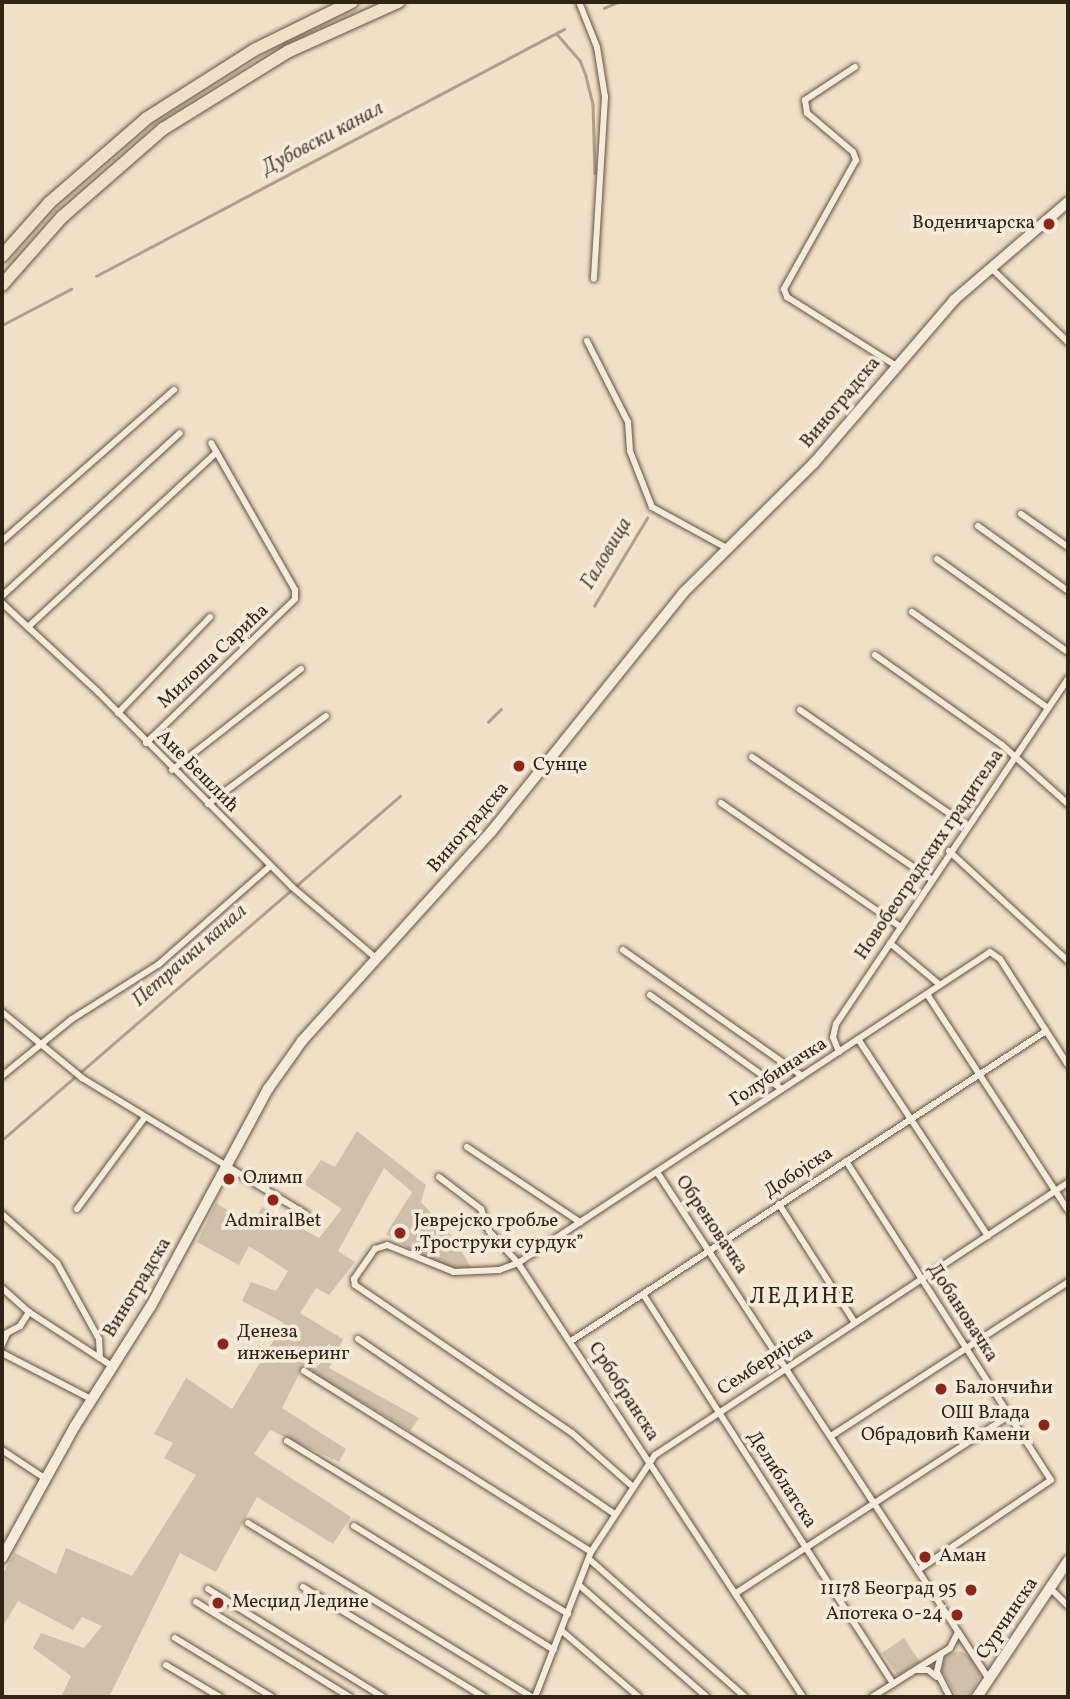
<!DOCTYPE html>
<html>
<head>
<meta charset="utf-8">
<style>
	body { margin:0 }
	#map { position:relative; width:1070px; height:1699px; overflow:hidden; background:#f1e0c8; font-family:Vollkorn,serif }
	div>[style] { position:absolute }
	.green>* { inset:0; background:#d0c0aa }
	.stream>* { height:2.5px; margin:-1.25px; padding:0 1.25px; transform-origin:1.25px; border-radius:1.25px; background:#b0a08b }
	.roads { filter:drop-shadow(0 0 2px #615342) drop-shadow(0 0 2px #615342) }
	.street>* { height:6px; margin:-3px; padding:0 3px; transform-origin:3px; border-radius:3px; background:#f6ebdb }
	.secondary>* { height:10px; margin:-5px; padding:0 5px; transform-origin:5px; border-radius:5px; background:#f6ebdb }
	.highway>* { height:12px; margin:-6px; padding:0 6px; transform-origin:6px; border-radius:6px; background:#f1e0c8 }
	.dots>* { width:19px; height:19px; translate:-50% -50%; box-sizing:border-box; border:4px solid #f6ebdb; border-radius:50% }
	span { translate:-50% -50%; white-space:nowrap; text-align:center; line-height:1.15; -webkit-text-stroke:7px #f6ebdb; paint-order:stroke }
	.poi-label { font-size:19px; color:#312415 }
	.right { translate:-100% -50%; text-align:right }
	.left { translate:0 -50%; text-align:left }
	.street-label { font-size:19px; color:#312415 }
	.water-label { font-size:21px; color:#5d4f3e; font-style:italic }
	.quarter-label { font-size:23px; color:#312415; letter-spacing:2px }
	.frame { position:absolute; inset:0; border:4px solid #312415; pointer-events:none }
</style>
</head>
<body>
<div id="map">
	<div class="green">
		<div style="clip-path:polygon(357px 1131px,426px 1185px,421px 1202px,456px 1241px,471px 1268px,452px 1268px,421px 1256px,386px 1234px,412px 1192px,384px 1168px,338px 1251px,355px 1262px,329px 1295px,316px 1288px,300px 1313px,343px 1339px,329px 1368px,419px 1418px,410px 1431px,303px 1366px,282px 1408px,346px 1449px,339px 1462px,270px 1430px,254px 1454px,351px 1517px,333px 1544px,257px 1497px,216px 1572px,180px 1553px,109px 1697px,61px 1697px,71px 1676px,33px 1648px,41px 1633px,84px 1648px,102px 1626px,82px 1617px,73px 1630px,18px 1601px,2px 1628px,2px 1575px,15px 1553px,56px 1574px,66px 1548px,132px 1576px,196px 1475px,164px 1458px,173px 1443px,154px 1434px,186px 1378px,232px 1409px,284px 1323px,242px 1301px,251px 1282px,276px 1291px,288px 1271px,249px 1246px,239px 1265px,197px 1242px,216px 1203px,252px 1225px,262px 1207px,319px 1238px,342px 1209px,304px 1184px,321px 1160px,335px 1167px)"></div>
		<div style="clip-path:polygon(904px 1638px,920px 1662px,898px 1676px,882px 1653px)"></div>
		<div style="clip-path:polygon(960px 1651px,969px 1656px,981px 1675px,969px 1697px,957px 1697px,941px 1669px,946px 1655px)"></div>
	</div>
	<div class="stream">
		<div style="left:604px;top:8px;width:15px;rotate:-23deg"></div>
		<div style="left:557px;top:34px;width:35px;rotate:49deg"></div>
		<div style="left:580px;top:60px;width:17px;rotate:69deg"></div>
		<div style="left:586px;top:76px;width:30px;rotate:76deg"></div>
		<div style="left:593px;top:105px;width:68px;rotate:88.3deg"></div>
		<div style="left:96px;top:276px;width:529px;rotate:-27.82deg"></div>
		<div style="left:2px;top:325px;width:78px;rotate:-27.6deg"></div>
		<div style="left:594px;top:606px;width:103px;rotate:-58.9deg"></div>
		<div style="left:488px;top:722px;width:18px;rotate:-45deg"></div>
		<div style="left:2px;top:1140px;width:526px;rotate:-40.84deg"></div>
	</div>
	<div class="roads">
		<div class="street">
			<div style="left:579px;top:2px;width:48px;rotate:68.2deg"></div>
			<div style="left:597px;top:47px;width:51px;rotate:80.9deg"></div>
			<div style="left:605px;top:97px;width:182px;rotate:93.5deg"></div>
			<div style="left:855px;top:67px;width:60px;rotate:146.6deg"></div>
			<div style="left:805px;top:100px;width:13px;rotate:81deg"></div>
			<div style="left:807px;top:113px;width:60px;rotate:40.3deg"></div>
			<div style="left:853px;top:152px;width:9px;rotate:69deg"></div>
			<div style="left:856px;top:160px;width:148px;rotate:119.2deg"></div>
			<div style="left:784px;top:289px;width:9px;rotate:69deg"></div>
			<div style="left:787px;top:297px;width:128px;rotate:32.2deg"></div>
			<div style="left:990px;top:267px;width:108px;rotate:43.9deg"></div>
			<div style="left:587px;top:341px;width:91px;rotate:63.2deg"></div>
			<div style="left:628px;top:422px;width:29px;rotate:86deg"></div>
			<div style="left:630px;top:451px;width:60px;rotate:68.6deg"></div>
			<div style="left:652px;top:507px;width:85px;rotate:28.7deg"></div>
			<div style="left:1021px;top:514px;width:57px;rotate:35.1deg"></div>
			<div style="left:978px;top:526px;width:111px;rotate:35.8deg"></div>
			<div style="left:2px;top:541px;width:229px;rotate:-41.3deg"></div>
			<div style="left:937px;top:559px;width:161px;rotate:35.4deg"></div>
			<div style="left:2px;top:596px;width:241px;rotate:-42.5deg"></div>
			<div style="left:2px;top:603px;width:131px;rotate:42.8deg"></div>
			<div style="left:98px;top:692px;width:275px;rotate:45.1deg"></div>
			<div style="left:292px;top:887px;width:110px;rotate:40.2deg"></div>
			<div style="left:912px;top:612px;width:166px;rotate:35.2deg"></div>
			<div style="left:28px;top:627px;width:256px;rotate:-42.8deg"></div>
			<div style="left:875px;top:655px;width:156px;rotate:35.3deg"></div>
			<div style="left:1002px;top:745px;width:89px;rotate:41.8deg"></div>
			<div style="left:800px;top:710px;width:202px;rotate:34.7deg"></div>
			<div style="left:118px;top:713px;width:133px;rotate:-46.2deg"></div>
			<div style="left:146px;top:743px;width:207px;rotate:-44deg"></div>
			<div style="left:295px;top:599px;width:9px;rotate:-90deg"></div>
			<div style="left:295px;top:590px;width:169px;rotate:-119.7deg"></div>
			<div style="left:752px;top:757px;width:217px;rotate:34.3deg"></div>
			<div style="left:172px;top:770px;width:164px;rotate:-38.1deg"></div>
			<div style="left:721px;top:803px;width:219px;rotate:34.6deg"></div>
			<div style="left:208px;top:804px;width:147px;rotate:-36.7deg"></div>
			<div style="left:949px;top:851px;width:162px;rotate:42.7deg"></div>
			<div style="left:890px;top:943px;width:65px;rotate:40deg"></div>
			<div style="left:623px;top:950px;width:219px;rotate:35.1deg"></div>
			<div style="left:927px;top:994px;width:258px;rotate:56.9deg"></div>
			<div style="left:650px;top:995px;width:162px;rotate:35.5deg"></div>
			<div style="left:2px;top:1012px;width:104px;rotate:39.5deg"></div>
			<div style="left:82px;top:1078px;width:262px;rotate:31.3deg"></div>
			<div style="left:858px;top:1039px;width:236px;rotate:56.6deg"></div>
			<div style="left:839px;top:1052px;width:16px;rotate:-112deg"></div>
			<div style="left:833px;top:1037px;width:13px;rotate:-77deg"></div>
			<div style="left:836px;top:1024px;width:416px;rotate:-56.1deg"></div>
			<div style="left:2px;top:1076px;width:90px;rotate:-39.2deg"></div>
			<div style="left:72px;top:1019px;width:103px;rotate:-32.3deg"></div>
			<div style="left:159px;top:964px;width:148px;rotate:-41.4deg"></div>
			<div style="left:467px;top:1147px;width:136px;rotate:33.6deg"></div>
			<div style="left:846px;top:1161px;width:379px;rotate:57.3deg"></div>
			<div style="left:1051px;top:1480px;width:161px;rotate:145.9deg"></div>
			<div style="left:657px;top:1172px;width:606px;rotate:56.78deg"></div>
			<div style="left:439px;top:1177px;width:53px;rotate:37.3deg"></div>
			<div style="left:481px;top:1209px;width:23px;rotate:70deg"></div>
			<div style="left:489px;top:1231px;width:43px;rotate:47.8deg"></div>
			<div style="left:518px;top:1263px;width:519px;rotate:56.71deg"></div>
			<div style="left:779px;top:1204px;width:141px;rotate:57.4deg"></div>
			<div style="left:77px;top:1209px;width:114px;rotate:-53.5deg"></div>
			<div style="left:2px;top:1214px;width:74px;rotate:41.7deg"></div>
			<div style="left:57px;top:1263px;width:87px;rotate:61.1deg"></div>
			<div style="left:99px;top:1339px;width:19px;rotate:87deg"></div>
			<div style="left:2px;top:1288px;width:36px;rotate:42deg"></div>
			<div style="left:29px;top:1312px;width:99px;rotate:33deg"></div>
			<div style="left:643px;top:1294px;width:463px;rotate:57.3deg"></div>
			<div style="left:7px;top:1333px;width:15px;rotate:-28deg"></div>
			<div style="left:20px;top:1326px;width:17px;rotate:-57deg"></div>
			<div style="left:358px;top:1339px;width:311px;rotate:34.3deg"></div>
			<div style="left:571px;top:1341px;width:567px;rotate:-33.13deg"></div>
			<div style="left:2px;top:1345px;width:13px;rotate:-67deg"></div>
			<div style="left:2px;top:1353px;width:100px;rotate:27.3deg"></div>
			<div style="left:304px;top:1371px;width:339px;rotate:32.2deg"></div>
			<div style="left:831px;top:1436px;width:283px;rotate:-33deg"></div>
			<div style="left:287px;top:1441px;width:330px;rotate:31.6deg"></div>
			<div style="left:2px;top:1450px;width:53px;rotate:33.4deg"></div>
			<div style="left:632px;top:1486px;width:80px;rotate:-138.5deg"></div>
			<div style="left:572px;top:1433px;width:263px;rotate:-145.7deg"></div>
			<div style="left:355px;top:1285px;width:6px;rotate:-99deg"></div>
			<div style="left:354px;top:1279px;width:37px;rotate:-55deg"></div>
			<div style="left:375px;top:1249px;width:13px;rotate:-18deg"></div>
			<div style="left:387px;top:1245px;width:72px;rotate:21.9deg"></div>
			<div style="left:454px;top:1272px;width:45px;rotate:-2.5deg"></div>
			<div style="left:499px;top:1270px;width:20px;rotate:-20deg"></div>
			<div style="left:518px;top:1263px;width:565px;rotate:-33.38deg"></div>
			<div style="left:990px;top:952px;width:12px;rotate:35deg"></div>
			<div style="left:1000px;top:959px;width:126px;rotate:57.3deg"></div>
			<div style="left:248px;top:1523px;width:333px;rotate:31.5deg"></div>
			<div style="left:354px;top:1526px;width:235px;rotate:31.8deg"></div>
			<div style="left:589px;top:1559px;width:208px;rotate:41.5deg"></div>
			<div style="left:579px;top:1585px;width:170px;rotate:41.2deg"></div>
			<div style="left:303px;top:1587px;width:212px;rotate:31.3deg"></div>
			<div style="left:1050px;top:1588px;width:25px;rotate:45deg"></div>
			<div style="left:208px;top:1589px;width:206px;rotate:31.7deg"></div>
			<div style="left:736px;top:1593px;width:327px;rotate:-33deg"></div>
			<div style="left:196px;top:1602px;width:181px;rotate:31.7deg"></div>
			<div style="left:562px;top:1631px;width:101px;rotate:40.6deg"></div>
			<div style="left:175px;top:1638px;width:114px;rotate:31.3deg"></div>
			<div style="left:941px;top:1654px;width:18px;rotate:103deg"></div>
			<div style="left:937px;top:1672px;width:28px;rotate:63deg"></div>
			<div style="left:166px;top:1665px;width:63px;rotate:30.7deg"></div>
			<div style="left:916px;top:1670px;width:12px"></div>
			<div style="left:928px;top:1670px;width:11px;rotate:38deg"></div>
			<div style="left:535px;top:1697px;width:155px;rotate:-68.9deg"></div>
			<div style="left:591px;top:1552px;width:116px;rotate:-56.6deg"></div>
			<div style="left:655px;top:1455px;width:495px;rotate:-33.4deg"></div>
			<div style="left:872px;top:1697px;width:92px;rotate:-32.1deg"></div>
			<div style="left:950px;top:1648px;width:18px;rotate:-63deg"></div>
		</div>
		<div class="secondary">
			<div style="left:2px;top:1558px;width:151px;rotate:-61.1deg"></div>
			<div style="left:75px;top:1426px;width:142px;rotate:-57.7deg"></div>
			<div style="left:151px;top:1306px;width:247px;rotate:-61.7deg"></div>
			<div style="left:268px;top:1089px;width:59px;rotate:-54.7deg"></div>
			<div style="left:302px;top:1041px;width:282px;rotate:-47.9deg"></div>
			<div style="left:491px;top:832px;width:307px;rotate:-51.2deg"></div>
			<div style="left:683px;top:593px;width:185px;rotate:-44.8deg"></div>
			<div style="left:814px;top:463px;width:215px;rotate:-49.3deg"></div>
			<div style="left:954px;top:300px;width:150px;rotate:-40.7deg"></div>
			<div style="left:977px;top:1697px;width:164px;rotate:-56.2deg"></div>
		</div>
		<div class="highway">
			<div style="left:2px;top:256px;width:71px;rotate:-48.4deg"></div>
			<div style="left:49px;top:203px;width:130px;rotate:-40.9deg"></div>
			<div style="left:147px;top:118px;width:127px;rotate:-32.4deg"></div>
			<div style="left:254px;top:50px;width:109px;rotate:-26.1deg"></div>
			<div style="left:2px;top:285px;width:91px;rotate:-48.6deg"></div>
			<div style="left:62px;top:217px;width:134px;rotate:-41.1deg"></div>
			<div style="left:163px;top:129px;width:148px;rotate:-31.8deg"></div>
			<div style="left:289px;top:51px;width:120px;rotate:-24.2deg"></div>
		</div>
	</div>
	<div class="dots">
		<div style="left:1049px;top:224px;background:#8f2418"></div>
		<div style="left:519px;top:766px;background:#8f2418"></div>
		<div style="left:229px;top:1179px;background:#8f2418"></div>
		<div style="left:273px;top:1200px;background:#8f2418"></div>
		<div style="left:400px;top:1233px;background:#8f2418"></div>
		<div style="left:223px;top:1344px;background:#8f2418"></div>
		<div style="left:941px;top:1389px;background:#8f2418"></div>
		<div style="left:1044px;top:1425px;background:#8f2418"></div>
		<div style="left:925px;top:1557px;background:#8f2418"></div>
		<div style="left:971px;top:1590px;background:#8f2418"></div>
		<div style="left:218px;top:1603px;background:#8f2418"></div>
		<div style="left:957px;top:1615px;background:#8f2418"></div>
	</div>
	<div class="poi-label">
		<span class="right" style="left:1035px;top:224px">Воденичарска</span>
		<span class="left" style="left:533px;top:766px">Сунце</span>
		<span class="left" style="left:243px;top:1179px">Олимп</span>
		<span style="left:273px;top:1222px">AdmiralBet</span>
		<span class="left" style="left:414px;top:1233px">Јеврејско гробље<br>„Троструки сурдук”</span>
		<span class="left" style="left:237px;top:1344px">Денеза<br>инжењеринг</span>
		<span class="left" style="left:955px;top:1389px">Балончићи</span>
		<span class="right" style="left:1030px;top:1425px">ОШ Влада<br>Обрадовић Камени</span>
		<span class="left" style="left:939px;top:1557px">Аман</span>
		<span class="right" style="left:957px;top:1590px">11178 Београд 95</span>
		<span class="left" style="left:232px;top:1603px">Месџид Ледине</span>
		<span class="right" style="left:943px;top:1615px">Апотека 0-24</span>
	</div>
	<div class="street-label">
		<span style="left:841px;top:403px;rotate:-50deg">Виноградска</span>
		<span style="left:214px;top:657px;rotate:-43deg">Милоша Сарића</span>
		<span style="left:197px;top:772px;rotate:45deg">Ане Бешлић</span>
		<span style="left:469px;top:828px;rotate:-49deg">Виноградска</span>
		<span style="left:930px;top:855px;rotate:-56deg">Новобеоградских градитеља</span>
		<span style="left:779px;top:1073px;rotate:-33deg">Голубиначка</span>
		<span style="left:799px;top:1173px;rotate:-33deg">Добојска</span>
		<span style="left:711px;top:1225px;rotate:56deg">Обреновачка</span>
		<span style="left:138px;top:1288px;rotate:-59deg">Виноградска</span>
		<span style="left:962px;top:1313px;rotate:57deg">Добановачка</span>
		<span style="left:766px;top:1362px;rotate:-33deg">Семберијска</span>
		<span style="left:623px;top:1392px;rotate:57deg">Србобранска</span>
		<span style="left:781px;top:1480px;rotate:57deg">Делиблатска</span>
		<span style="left:1008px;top:1619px;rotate:-56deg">Сурчинска</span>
	</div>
	<div class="water-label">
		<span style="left:323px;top:139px;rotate:-28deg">Дубовски канал</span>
		<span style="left:607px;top:554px;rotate:-59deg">Галовица</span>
		<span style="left:190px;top:956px;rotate:-41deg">Петрачки канал</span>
	</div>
	<div class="quarter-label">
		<span style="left:803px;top:1297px">ЛЕДИНЕ</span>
	</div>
	<div class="frame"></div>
</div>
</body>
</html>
